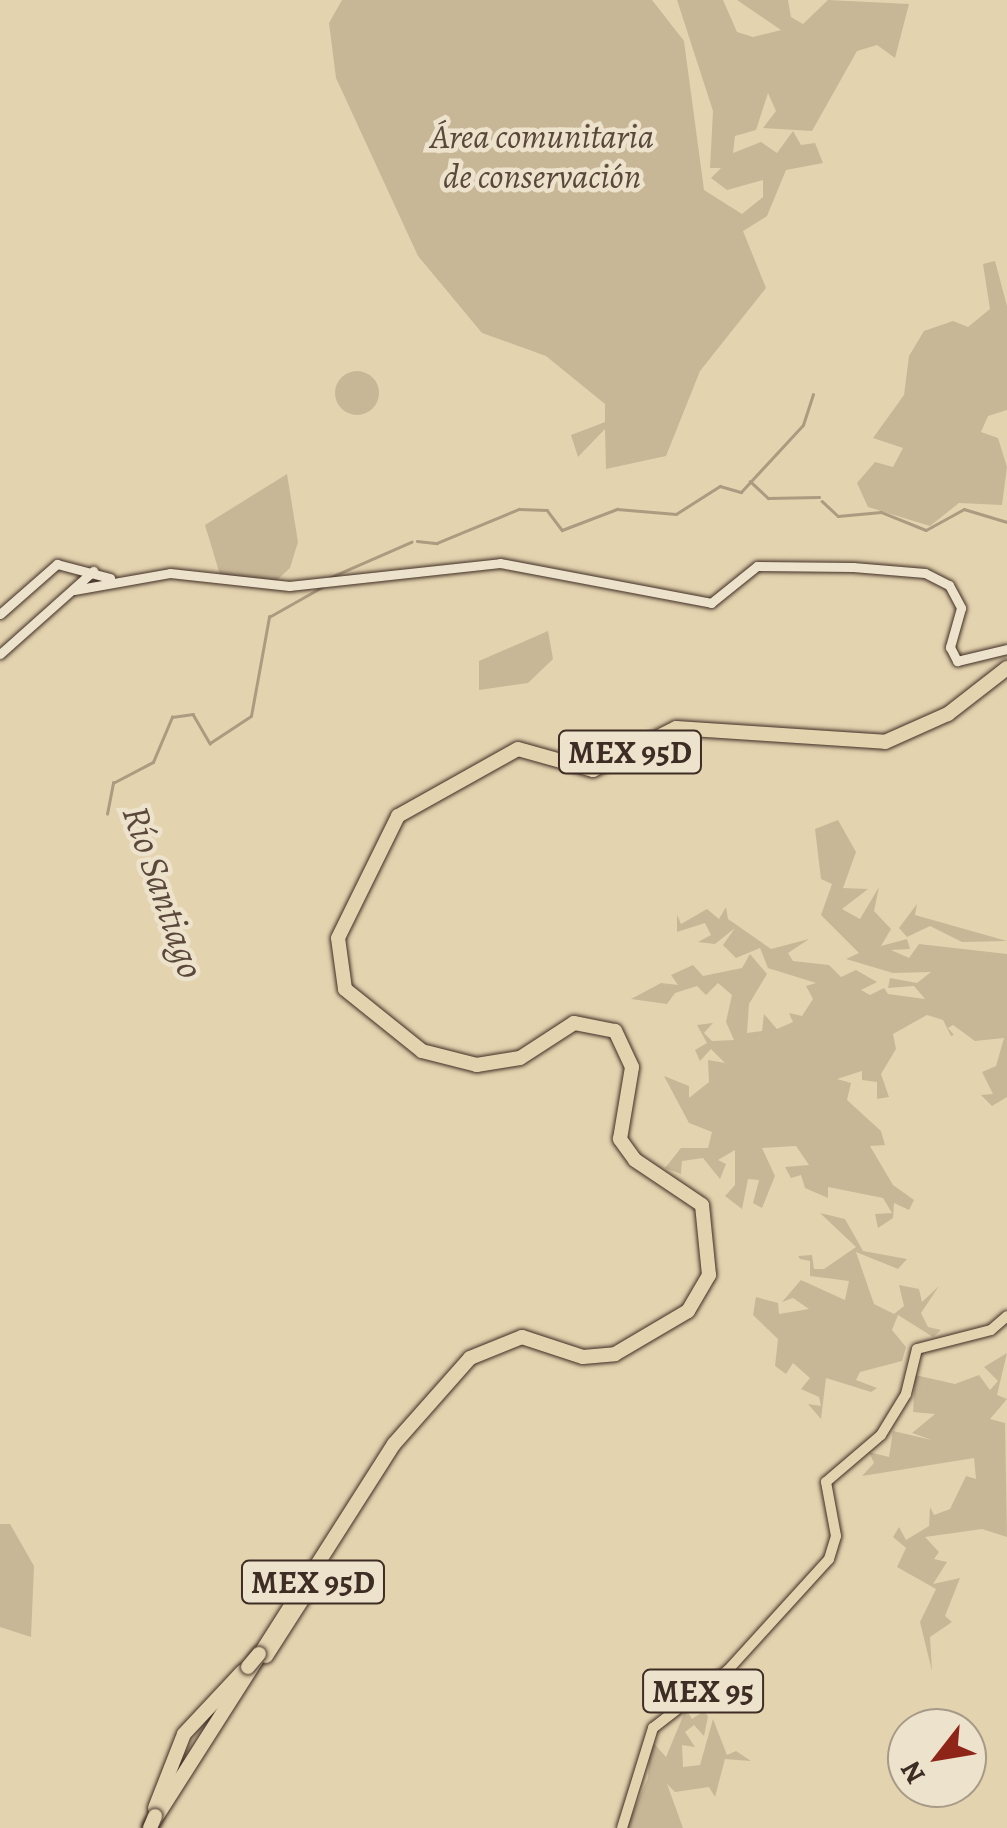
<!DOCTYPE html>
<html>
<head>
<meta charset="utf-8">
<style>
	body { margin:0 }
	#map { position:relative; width:1007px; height:1828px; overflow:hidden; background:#e4d3af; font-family:Alegreya,serif }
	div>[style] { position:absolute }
	.green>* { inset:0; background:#c8b797 }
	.round { border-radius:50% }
	.stream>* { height:2.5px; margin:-1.25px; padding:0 1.25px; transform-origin:1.25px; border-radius:1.25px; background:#ac9b80 }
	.roads { filter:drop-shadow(0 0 2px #3e2d24) drop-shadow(0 0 2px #3e2d24) }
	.secondary>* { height:9px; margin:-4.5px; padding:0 4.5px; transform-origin:4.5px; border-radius:4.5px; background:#ede2cb }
	.primary>* { height:10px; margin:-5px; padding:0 5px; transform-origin:5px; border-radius:5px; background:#e4d3af }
	.motorway>* { height:14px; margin:-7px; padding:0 7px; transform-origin:7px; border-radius:7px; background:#e4d3af }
	.bridges { filter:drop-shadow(0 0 2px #3e2d24) drop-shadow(0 0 2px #3e2d24) }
	.motorway-bridge>* { height:14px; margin:-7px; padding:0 7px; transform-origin:7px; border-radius:7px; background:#e4d3af }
	span { translate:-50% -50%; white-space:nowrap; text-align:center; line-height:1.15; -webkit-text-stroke:9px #ede2cb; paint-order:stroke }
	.shield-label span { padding:2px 8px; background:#ede2cb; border:2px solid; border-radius:8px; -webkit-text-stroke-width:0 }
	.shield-label { font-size:32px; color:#3e2d24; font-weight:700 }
	.park-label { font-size:35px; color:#5a493b; font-style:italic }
	.water-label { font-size:38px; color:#5a483b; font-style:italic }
	.north { position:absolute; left:887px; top:1708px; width:100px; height:100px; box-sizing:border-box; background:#ede2cb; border:2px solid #a79a88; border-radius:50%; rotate:239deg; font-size:28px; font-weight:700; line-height:40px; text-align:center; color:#3e2d24 }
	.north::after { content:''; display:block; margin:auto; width:35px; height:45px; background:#8f2418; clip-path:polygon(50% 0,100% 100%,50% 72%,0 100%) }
</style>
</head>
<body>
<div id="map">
	<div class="green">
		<div style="clip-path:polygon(342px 0,652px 0,684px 41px,704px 190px,742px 214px,763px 197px,763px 180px,727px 190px,711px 178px,721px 168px,710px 168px,713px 111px,677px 0,723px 0,737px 32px,753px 37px,781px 30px,737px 0,788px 0,791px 17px,803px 24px,828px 0,909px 4px,895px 58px,877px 45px,857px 51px,812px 131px,763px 128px,776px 111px,768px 93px,756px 130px,735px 136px,733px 153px,761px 142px,777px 153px,793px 131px,801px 145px,815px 143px,823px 163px,786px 170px,767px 216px,743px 231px,766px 288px,700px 371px,666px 456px,606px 469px,605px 429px,578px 457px,571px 435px,605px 422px,605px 404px,546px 356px,482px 333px,418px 256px,336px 78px,329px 23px)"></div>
		<div style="clip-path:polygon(995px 261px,1007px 306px,1007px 410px,988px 416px,981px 432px,998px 438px,1007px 467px,1002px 505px,959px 503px,930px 526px,868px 507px,857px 483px,875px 462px,893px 467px,903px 448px,873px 438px,904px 395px,909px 356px,924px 331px,953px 321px,968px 327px,990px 309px,983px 264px)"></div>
		<div class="round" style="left:335px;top:371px;width:44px;height:44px"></div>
		<div style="clip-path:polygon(287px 474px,298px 542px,290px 568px,275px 582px,220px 575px,205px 525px)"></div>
		<div style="clip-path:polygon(548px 631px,553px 659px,528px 683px,479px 690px,479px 661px)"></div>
		<div style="clip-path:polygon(838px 820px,856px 852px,843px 888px,868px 889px,842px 909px,860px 919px,879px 887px,874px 911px,891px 929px,881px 946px,907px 939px,910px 949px,891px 950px,909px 958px,919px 944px,1007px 954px,1007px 1097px,992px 1106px,981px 1095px,993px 1094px,982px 1072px,996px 1066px,1004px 1038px,975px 1041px,953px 1025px,948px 1028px,954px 1035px,951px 1036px,943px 1020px,927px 1015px,893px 1034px,896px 1049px,881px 1074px,889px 1097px,877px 1099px,877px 1082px,862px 1080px,862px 1071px,837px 1079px,851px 1083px,847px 1100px,881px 1131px,885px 1145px,870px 1146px,893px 1185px,914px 1200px,909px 1210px,894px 1203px,893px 1218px,878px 1228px,875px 1214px,892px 1213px,883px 1198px,828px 1187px,828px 1198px,805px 1188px,801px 1175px,791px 1178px,785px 1167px,809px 1165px,796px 1146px,762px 1148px,775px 1176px,762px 1208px,753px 1203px,759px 1180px,748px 1179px,742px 1209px,725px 1196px,735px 1185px,735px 1150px,718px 1160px,726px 1164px,720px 1179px,703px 1158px,682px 1161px,681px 1174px,665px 1168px,681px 1148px,708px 1148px,712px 1132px,689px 1123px,664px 1076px,689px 1086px,689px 1098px,709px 1082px,708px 1060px,725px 1063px,711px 1049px,700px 1061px,695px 1050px,707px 1043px,697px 1025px,713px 1023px,704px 1033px,712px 1041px,734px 1040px,726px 1022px,732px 995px,718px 983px,706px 995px,697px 986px,675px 993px,667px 1004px,631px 999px,661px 983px,678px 985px,671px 975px,693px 965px,703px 976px,742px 968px,750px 954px,767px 974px,749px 1004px,747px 1033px,762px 1031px,764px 1014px,777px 1029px,793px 1022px,789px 1013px,802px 1016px,813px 999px,806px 986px,816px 983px,768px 968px,760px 948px,736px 958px,723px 945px,735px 928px,715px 944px,698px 942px,711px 935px,705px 923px,677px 932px,677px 915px,681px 924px,707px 909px,719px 919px,726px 907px,728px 919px,771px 949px,809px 939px,788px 953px,793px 961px,829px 965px,841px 977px,856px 970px,877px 982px,861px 990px,870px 995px,884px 988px,888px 994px,925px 999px,914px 986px,888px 988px,890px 978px,917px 983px,931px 972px,893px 973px,846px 959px,859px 953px,821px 915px,832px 884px,821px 879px,815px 829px)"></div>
		<div style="clip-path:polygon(917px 904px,915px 915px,1007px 941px,962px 942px,930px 926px,907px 937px,899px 928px)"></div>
		<div style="clip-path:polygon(820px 1213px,845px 1219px,863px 1251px,907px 1259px,898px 1269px,856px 1252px,874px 1304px,894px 1314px,904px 1306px,899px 1285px,919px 1289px,922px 1302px,939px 1286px,921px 1313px,928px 1327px,941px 1330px,933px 1337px,898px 1315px,892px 1330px,906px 1347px,902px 1361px,860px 1372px,856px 1380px,877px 1388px,871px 1392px,826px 1378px,821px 1419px,808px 1404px,821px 1406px,819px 1397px,801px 1389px,810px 1378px,793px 1363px,786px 1374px,775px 1366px,778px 1339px,753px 1315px,756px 1297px,778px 1303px,779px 1314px,809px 1309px,793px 1298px,782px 1302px,801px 1280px,845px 1300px,849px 1281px,810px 1276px,810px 1261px,800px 1259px,798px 1256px,812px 1255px,814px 1269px,824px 1269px,856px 1247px)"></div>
		<div style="clip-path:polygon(1007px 1353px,997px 1395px,1007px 1399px,990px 1419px,1005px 1423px,1007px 1537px,982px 1529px,925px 1537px,939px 1552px,934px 1559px,947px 1562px,933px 1584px,960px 1578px,945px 1616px,952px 1622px,930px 1637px,932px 1671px,920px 1622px,936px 1589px,897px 1567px,906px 1548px,893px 1537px,899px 1527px,906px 1540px,929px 1526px,930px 1507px,934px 1515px,950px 1509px,966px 1476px,976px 1479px,974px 1458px,862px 1476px,874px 1463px,869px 1452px,889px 1457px,893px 1431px,932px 1440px,912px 1433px,935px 1414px,913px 1412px,915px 1375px,955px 1384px,979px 1375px,990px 1390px,998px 1381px,984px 1367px)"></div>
		<div style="clip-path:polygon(0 1524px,10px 1524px,34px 1566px,31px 1637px,0 1627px)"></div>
		<div style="clip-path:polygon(686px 1709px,692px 1719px,704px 1711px,708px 1716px,704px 1736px,694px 1725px,685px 1732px,695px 1747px,682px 1745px,683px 1767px,700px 1765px,713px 1719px,727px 1755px,736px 1751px,751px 1761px,725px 1759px,715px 1797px,709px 1787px,675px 1792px,667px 1784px,683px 1828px,626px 1828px,648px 1778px,650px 1739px,666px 1757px)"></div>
	</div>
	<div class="stream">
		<div style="left:750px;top:481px;width:25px;rotate:43deg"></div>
		<div style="left:768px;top:498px;width:51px;rotate:-1.1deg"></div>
		<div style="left:822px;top:501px;width:22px;rotate:43deg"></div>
		<div style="left:838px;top:516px;width:43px;rotate:-5.3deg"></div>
		<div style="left:881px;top:512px;width:48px;rotate:21.8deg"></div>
		<div style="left:926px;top:530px;width:43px;rotate:-28.9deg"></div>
		<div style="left:964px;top:509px;width:45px;rotate:16.8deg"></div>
		<div style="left:417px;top:541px;width:20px;rotate:6deg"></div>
		<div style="left:437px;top:543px;width:89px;rotate:-22.5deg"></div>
		<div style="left:519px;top:509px;width:28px;rotate:2deg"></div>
		<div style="left:547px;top:510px;width:25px;rotate:53deg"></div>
		<div style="left:562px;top:530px;width:59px;rotate:-20.9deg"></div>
		<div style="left:617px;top:509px;width:59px;rotate:4.8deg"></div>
		<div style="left:676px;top:514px;width:52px;rotate:-32.5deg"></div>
		<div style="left:720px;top:486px;width:22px;rotate:16deg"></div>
		<div style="left:741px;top:492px;width:91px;rotate:-47.2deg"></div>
		<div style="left:803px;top:425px;width:32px;rotate:-72deg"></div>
		<div style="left:329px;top:578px;width:90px;rotate:-23.7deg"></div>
		<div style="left:107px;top:814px;width:32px;rotate:-79deg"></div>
		<div style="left:113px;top:783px;width:45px;rotate:-27.7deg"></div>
		<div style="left:153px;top:762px;width:49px;rotate:-67.1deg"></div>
		<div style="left:172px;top:717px;width:21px;rotate:-8deg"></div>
		<div style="left:193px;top:714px;width:34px;rotate:60deg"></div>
		<div style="left:210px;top:743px;width:49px;rotate:-33.4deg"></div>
		<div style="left:251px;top:716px;width:101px;rotate:-79.7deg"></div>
		<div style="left:269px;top:617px;width:61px;rotate:-29.5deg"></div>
	</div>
	<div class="roads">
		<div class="secondary">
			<div style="left:74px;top:590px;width:97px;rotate:-10deg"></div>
			<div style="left:170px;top:573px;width:120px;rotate:6.2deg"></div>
			<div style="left:289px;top:586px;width:212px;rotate:-6.2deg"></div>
			<div style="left:500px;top:563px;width:215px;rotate:10.7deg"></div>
			<div style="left:711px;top:603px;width:59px;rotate:-38.8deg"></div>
			<div style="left:757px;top:566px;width:96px;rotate:0.6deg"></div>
			<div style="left:853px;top:567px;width:72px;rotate:4.8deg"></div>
			<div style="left:925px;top:573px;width:27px;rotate:27deg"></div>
			<div style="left:949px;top:585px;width:26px;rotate:62deg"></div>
			<div style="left:961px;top:608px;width:41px;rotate:105.8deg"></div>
			<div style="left:950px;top:647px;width:16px;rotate:63deg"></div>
			<div style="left:957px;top:661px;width:51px;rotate:-13.5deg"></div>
			<div style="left:0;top:614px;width:76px;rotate:-41.3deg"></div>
			<div style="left:57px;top:564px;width:55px;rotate:14.8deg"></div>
			<div style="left:0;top:654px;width:125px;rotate:-41.7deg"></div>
		</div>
		<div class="primary">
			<div style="left:622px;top:1828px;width:105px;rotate:-72.8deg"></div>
			<div style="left:653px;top:1728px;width:95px;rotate:-37.7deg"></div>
			<div style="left:728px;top:1670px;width:150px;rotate:-47.7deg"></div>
			<div style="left:829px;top:1559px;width:24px;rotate:-73deg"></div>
			<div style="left:836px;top:1536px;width:55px;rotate:-100.5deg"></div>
			<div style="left:826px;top:1482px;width:72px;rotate:-40.5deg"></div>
			<div style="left:881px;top:1435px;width:48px;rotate:-58.6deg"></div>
			<div style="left:906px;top:1394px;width:46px;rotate:-76.3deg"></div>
			<div style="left:917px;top:1349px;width:76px;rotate:-14.4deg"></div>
			<div style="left:991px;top:1330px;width:21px;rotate:-41deg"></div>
		</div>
		<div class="motorway">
			<div style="left:266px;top:1656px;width:83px;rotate:-57.3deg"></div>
			<div style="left:155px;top:1808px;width:79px;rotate:-68.6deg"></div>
			<div style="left:184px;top:1734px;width:86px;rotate:-46.9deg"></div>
			<div style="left:150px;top:1827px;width:454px;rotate:-57.5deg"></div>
			<div style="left:394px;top:1444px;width:115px;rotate:-48.5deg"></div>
			<div style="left:470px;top:1358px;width:56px;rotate:-22deg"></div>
			<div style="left:522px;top:1337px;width:64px;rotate:18.2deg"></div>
			<div style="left:583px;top:1357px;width:32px;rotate:-5deg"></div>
			<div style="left:615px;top:1354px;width:85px;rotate:-30.5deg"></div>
			<div style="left:688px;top:1311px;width:42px;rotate:-59.7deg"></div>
			<div style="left:709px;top:1275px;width:70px;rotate:-95.7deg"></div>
			<div style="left:702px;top:1205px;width:81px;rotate:-146.1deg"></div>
			<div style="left:635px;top:1160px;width:26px;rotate:-126deg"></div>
			<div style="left:620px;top:1139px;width:73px;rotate:-80.5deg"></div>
			<div style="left:632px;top:1067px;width:40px;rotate:-115deg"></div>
			<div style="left:615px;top:1031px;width:42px;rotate:-169deg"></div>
			<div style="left:574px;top:1023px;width:64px;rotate:147.1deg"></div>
			<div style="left:520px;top:1058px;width:44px;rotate:170.8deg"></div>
			<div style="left:477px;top:1065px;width:57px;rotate:-165.7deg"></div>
			<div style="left:422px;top:1051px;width:99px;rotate:-141.2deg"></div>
			<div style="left:345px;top:989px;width:51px;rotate:-97.8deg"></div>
			<div style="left:338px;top:938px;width:136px;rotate:-63.8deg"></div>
			<div style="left:398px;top:816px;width:137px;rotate:-29.2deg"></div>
			<div style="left:518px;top:749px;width:78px;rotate:15.6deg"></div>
			<div style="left:593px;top:770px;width:93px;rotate:-26.8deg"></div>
			<div style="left:676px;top:728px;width:209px;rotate:3.8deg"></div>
			<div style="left:885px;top:742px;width:69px;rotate:-24deg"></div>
			<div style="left:948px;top:714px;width:75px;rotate:-37.9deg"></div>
		</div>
	</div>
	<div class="bridges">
		<div class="motorway-bridge">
			<div style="left:248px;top:1667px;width:17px;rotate:-50deg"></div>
			<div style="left:150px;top:1828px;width:13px;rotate:-67deg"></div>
		</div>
	</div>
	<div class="shield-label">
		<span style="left:630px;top:752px">MEX 95D</span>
		<span style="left:313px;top:1582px">MEX 95D</span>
		<span style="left:703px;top:1691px">MEX 95</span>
	</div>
	<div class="park-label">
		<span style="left:542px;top:156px">Área comunitaria<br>de conservación</span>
	</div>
	<div class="water-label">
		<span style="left:163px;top:892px;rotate:71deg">Río Santiago</span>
	</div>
	<div class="north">N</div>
</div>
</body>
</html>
